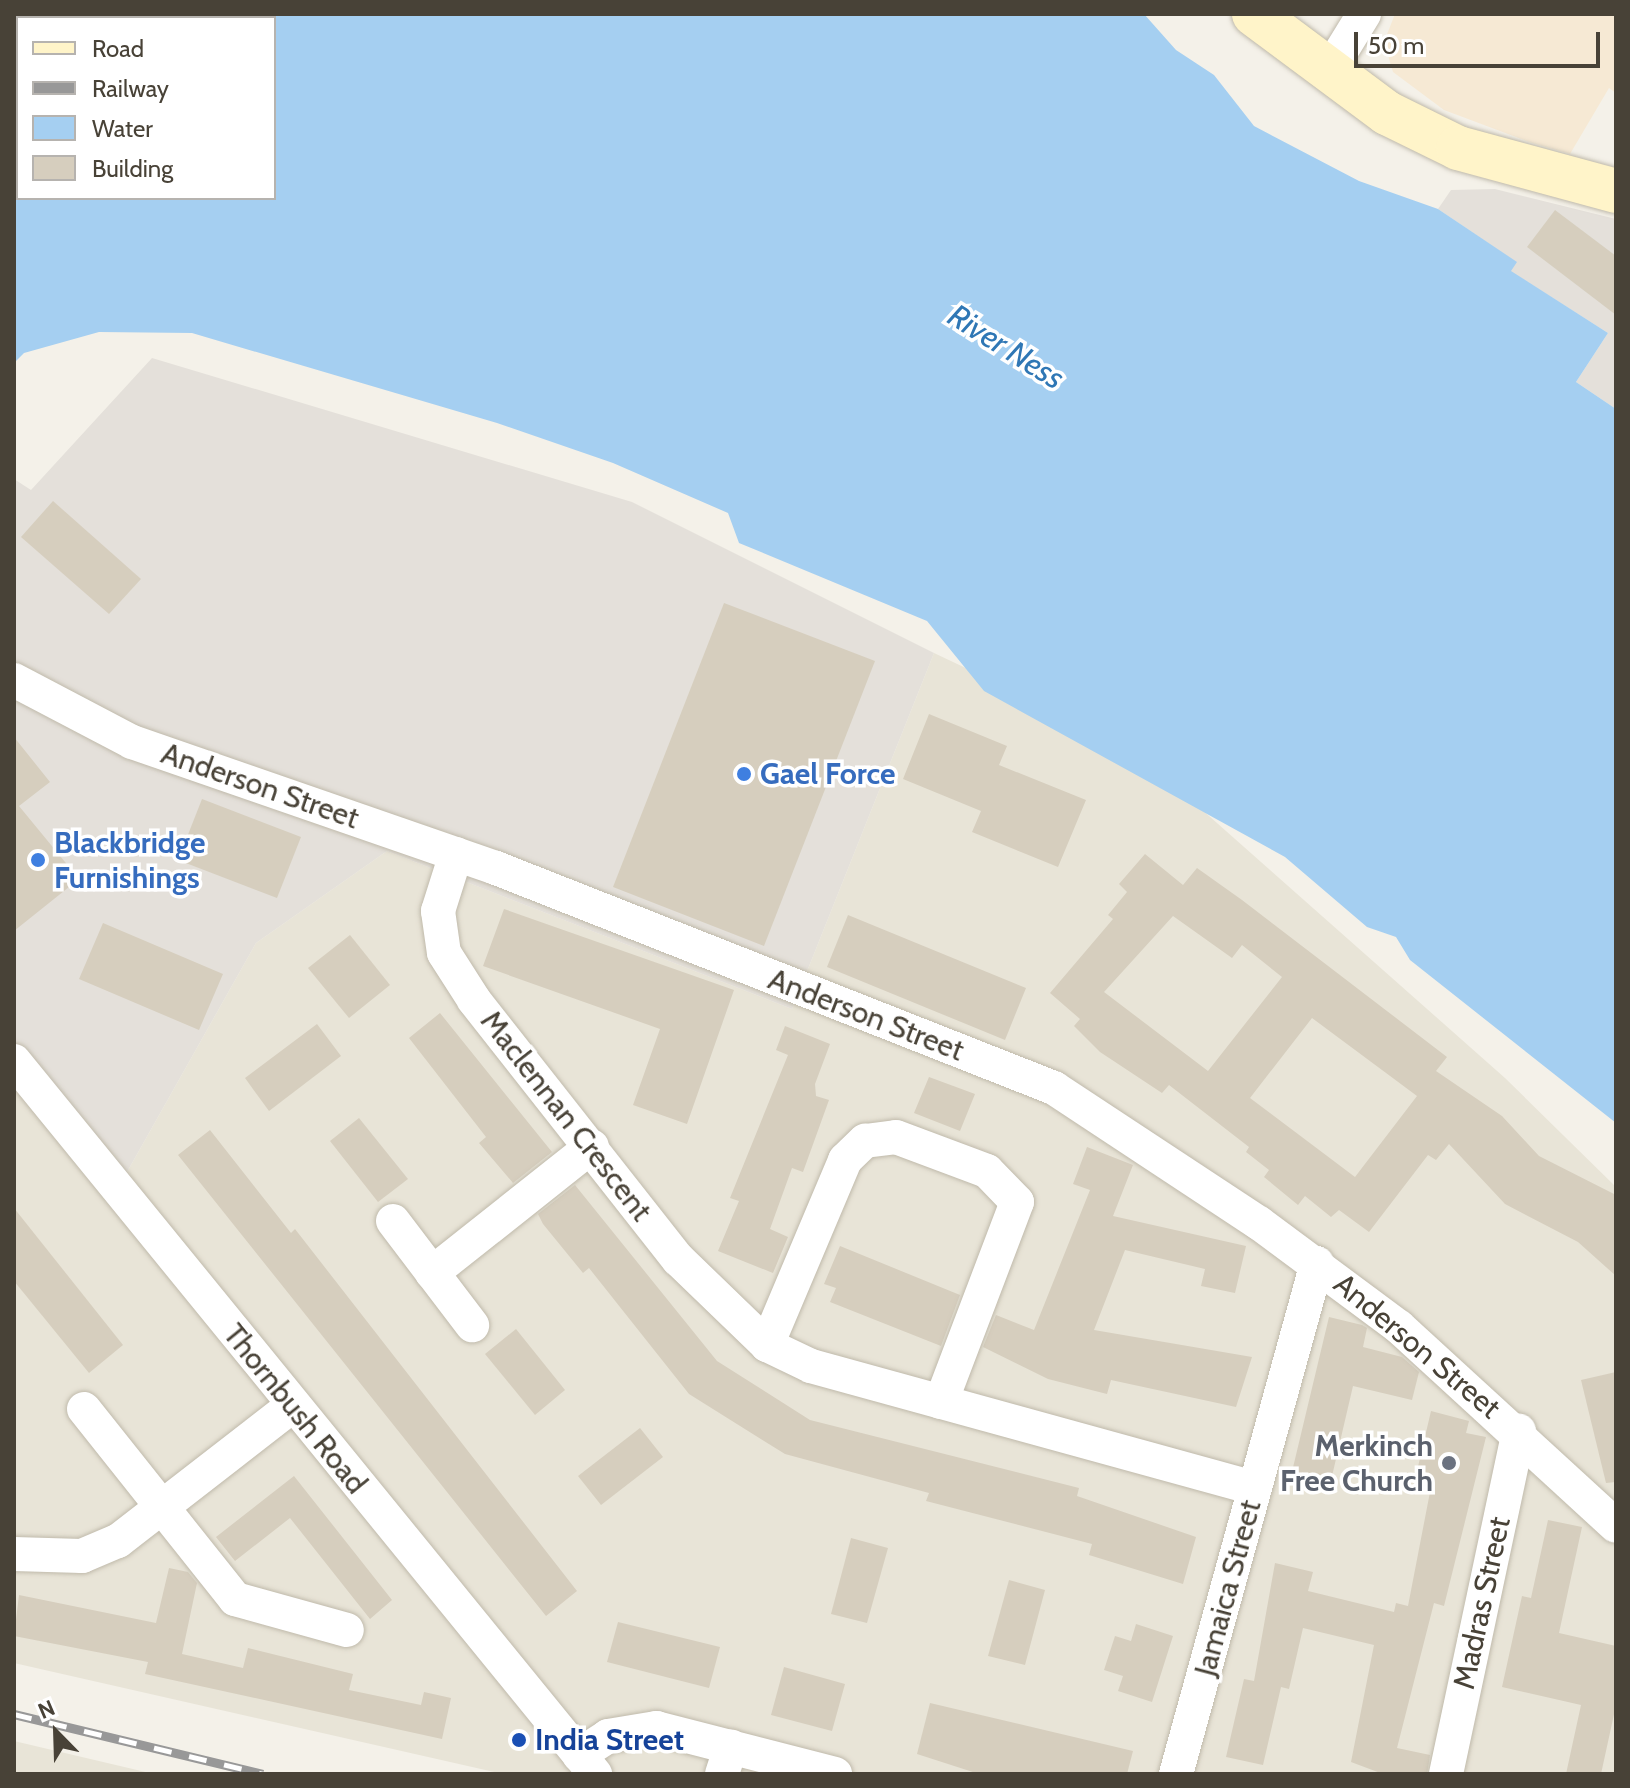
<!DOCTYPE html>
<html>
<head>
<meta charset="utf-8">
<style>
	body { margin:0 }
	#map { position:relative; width:1630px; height:1788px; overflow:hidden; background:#f4f1e9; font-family:Cabin,sans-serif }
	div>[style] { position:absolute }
	.residential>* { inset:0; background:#e8e4d7 }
	.commercial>* { inset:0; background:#f6e9d4 }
	.industrial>* { inset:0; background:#e4e0da }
	.water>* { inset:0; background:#a5cff1 }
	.building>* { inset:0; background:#d6cebe }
	.roads { filter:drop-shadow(0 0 2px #c0baab) drop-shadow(0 0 2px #c0baab) }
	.street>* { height:34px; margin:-17px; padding:0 17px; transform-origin:17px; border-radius:17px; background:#fff }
	.secondary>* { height:44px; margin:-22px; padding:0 22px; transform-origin:22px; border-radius:22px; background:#fff4c9 }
	.rail>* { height:9px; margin-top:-4.5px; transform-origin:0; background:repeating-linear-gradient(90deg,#fff 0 18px,#989898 0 36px); box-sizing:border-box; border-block:2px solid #989898 }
	.dots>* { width:22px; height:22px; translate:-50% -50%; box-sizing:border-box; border:4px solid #fff; border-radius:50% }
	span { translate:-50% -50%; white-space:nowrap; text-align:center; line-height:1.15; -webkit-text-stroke:7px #fff; paint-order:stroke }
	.shop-label { font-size:30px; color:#366cbe; font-weight:700 }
	.left { translate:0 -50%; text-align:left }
	.street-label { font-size:30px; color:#484237 }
	.worship-label { font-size:30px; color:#5b616d; font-weight:700 }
	.right { translate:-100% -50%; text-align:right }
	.transit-label { font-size:30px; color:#164399; font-weight:700 }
	.water-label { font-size:32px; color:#2f77b5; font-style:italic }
	.frame { position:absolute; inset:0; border:16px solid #484237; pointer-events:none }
	.legend { position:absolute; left:16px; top:16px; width:260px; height:184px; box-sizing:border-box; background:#fff; border:2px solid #b6b3af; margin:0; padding:10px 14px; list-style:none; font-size:24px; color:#484237 }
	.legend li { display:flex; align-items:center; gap:16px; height:40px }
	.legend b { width:40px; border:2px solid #b6b3af }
	.north { position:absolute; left:16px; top:1692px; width:80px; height:80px; -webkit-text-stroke:6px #fff; paint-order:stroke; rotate:337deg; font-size:22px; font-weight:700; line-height:32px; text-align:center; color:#484237 }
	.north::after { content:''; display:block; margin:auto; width:28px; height:36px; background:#484237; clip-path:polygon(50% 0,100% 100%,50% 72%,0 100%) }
	.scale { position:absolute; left:1354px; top:32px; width:246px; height:36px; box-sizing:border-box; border:4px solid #484237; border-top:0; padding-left:10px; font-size:24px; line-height:28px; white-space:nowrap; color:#484237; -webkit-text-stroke:6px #fff; paint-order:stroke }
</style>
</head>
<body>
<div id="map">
	<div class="residential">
		<div style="clip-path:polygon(934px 653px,1130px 746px,1505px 1078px,1616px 1187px,1616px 1774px,503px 1774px,14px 1663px,14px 1082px,109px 1204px,256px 943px,387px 851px,792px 1009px)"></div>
		<div style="clip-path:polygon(14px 1741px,154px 1774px,14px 1774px)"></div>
	</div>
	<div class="commercial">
		<div style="clip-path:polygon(1395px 14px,1616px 14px,1616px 93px,1609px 88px,1570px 154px,1529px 142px,1444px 110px,1393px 72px,1384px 42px)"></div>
	</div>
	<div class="industrial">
		<div style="clip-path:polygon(1495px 189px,1616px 219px,1616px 409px,1576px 382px,1608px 333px,1510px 271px,1516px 262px,1438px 209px,1451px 190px)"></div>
		<div style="clip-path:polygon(152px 358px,632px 502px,934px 653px,792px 1009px,387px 851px,256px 943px,109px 1204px,14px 1082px,14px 479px,31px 490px)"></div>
	</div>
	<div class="water">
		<div style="clip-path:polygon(evenodd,14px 14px,1144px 14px,1176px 50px,1214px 75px,1254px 126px,1359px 181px,1438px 209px,1517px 262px,1511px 271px,1608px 333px,1576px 382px,1616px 409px,1616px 1123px,1410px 960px,1396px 937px,1367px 927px,1285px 857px,984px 691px,927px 621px,739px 543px,728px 513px,613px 463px,497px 423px,192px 333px,99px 332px,24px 353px,14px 363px,14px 14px,18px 18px,274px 18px,274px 198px,18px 198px,18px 18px)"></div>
	</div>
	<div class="building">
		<div style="clip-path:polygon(1555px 210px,1616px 256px,1616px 315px,1527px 247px)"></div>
		<div style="clip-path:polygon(53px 501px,141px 579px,109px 614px,21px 537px)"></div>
		<div style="clip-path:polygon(724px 603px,875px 661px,764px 946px,613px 887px)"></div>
		<div style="clip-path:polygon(929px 714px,1007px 746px,999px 765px,1086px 800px,1058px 867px,972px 832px,981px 811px,903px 779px)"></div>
		<div style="clip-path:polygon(14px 737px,50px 782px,19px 806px,79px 879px,14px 931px)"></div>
		<div style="clip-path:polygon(202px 799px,301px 837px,277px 898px,178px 860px)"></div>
		<div style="clip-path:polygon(evenodd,1145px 854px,1183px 885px,1197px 868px,1242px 900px,1447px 1057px,1436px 1071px,1502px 1116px,1539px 1156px,1616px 1195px,1616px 1276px,1578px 1242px,1505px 1204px,1449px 1144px,1436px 1160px,1428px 1155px,1369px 1232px,1339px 1210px,1331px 1217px,1305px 1196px,1298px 1205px,1264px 1177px,1269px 1170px,1246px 1152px,1249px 1147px,1169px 1085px,1162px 1093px,1100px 1052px,1074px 1026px,1080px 1019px,1050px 993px,1113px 919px,1108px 915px,1127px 892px,1119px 884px,1145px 854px,1173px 916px,1232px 958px,1242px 945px,1282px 977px,1208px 1071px,1104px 992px,1173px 916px,1145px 854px,1312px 1018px,1417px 1096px,1355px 1177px,1250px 1098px,1312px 1018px)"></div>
		<div style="clip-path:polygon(504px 909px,734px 990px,687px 1124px,633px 1105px,660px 1029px,483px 966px)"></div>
		<div style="clip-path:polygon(848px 915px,1026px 988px,1005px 1040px,827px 967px)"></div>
		<div style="clip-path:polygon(103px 923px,223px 974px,199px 1030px,79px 979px)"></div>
		<div style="clip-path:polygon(350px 935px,390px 985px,349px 1018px,308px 968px)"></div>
		<div style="clip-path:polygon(440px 1013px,552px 1152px,513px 1183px,479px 1143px,486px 1137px,409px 1038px)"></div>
		<div style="clip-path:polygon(317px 1024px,341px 1056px,269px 1111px,245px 1078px)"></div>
		<div style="clip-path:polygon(785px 1026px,830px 1044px,815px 1084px,816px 1096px,829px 1100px,803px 1172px,792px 1168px,770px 1229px,788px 1237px,773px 1273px,718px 1251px,739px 1201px,730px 1198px,788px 1055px,776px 1050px)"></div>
		<div style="clip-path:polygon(929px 1077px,975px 1094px,960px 1131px,914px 1113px)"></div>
		<div style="clip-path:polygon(359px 1118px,408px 1179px,378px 1202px,330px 1141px)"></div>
		<div style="clip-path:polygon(210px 1130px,291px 1233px,295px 1229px,577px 1591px,546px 1616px,178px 1155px)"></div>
		<div style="clip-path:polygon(1087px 1147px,1133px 1165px,1113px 1216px,1246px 1246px,1235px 1293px,1201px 1286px,1205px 1269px,1125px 1250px,1094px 1330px,1252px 1357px,1236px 1407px,1111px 1380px,1107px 1394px,1048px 1379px,983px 1347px,996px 1315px,1034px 1330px,1090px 1190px,1073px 1184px)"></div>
		<div style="clip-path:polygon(575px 1185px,717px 1361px,810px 1420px,1079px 1488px,1077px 1496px,1196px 1537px,1183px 1584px,1089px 1555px,1092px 1544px,926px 1501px,929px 1493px,785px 1454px,689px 1394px,589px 1268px,583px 1273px,543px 1224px,538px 1214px)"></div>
		<div style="clip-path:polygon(14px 1208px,123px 1345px,89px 1373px,14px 1281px)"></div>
		<div style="clip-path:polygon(840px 1246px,960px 1295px,941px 1346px,830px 1302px,836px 1288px,824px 1284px)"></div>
		<div style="clip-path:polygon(1329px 1317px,1362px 1325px,1367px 1328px,1363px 1347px,1402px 1357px,1419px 1372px,1412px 1400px,1353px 1386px,1329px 1489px,1290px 1480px)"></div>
		<div style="clip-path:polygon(516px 1329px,565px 1390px,535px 1415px,485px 1354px)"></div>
		<div style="clip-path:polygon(1616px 1372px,1616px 1482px,1606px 1483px,1581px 1380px)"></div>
		<div style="clip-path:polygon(1431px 1411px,1469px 1421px,1466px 1433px,1486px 1437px,1444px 1606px,1434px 1603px,1397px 1748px,1430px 1755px,1427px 1774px,1383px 1774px,1351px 1762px,1374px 1645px,1303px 1628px,1289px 1689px,1281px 1687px,1263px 1765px,1226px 1757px,1244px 1679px,1254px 1681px,1275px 1563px,1313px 1572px,1308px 1591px,1394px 1612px,1396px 1603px,1408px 1606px,1430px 1492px,1413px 1488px)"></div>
		<div style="clip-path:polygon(640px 1428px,663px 1457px,601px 1505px,578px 1476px)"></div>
		<div style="clip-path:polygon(294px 1476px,392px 1600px,370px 1619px,290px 1518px,235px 1561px,216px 1537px)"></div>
		<div style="clip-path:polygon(1548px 1520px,1582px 1527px,1559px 1633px,1616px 1646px,1616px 1705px,1601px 1774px,1566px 1774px,1581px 1705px,1502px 1687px,1522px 1596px,1531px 1598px)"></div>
		<div style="clip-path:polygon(851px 1538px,888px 1548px,867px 1623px,831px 1614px)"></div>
		<div style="clip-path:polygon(169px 1568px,188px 1572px,197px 1583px,182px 1654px,243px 1668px,248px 1648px,353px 1674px,349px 1690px,421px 1705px,424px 1692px,451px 1698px,442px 1739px,145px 1674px,148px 1662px,14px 1636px,19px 1595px,156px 1623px)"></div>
		<div style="clip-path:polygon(1009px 1580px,1045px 1590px,1025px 1665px,988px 1656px)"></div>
		<div style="clip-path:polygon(618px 1622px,720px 1647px,709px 1688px,607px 1662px)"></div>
		<div style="clip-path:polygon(1136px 1624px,1173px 1636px,1152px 1702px,1118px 1691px,1123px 1676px,1104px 1670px,1115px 1636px,1131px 1641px)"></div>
		<div style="clip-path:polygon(784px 1667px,845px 1684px,832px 1731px,771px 1715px)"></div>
		<div style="clip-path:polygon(930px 1703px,1133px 1751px,1127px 1774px,979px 1774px,917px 1754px)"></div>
	</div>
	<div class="roads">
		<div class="street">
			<div style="left:1329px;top:71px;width:67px;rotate:-58.4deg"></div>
			<div style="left:14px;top:680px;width:133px;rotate:27.7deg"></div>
			<div style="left:132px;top:742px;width:385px;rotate:19.1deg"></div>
			<div style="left:496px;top:868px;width:600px;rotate:21.52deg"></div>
			<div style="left:1054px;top:1088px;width:245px;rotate:33.4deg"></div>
			<div style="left:1259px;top:1223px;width:174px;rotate:36.6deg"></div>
			<div style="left:1399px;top:1327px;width:294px;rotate:42.5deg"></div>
			<div style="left:456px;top:854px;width:60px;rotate:107.5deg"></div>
			<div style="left:438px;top:911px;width:42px;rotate:81.9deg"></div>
			<div style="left:444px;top:953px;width:56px;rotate:57.4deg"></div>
			<div style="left:474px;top:1000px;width:330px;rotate:51.8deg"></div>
			<div style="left:678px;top:1259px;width:124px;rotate:44deg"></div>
			<div style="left:767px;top:1345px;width:49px;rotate:25.5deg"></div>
			<div style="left:811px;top:1366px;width:460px;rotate:15.4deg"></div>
			<div style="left:14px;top:1061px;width:920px;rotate:50.82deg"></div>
			<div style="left:393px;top:1221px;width:131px;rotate:52.8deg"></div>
			<div style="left:432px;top:1273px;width:204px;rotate:-38.4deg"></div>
			<div style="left:767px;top:1345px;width:201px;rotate:-67.1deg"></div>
			<div style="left:845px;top:1160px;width:28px;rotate:-44deg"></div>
			<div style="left:865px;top:1141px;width:31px;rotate:-7deg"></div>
			<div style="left:896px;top:1137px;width:97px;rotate:20.5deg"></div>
			<div style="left:987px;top:1171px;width:43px;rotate:45.9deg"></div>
			<div style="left:1017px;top:1202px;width:214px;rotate:110.8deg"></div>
			<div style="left:84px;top:1409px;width:243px;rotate:51.5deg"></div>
			<div style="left:235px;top:1599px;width:116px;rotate:15.5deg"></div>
			<div style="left:14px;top:1554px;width:68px;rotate:1.7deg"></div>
			<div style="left:82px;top:1556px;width:39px;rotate:-23deg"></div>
			<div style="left:118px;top:1541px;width:220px;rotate:-37.8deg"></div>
			<div style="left:579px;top:1755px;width:35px;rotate:-33deg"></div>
			<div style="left:608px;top:1736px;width:49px;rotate:-9.5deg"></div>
			<div style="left:656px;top:1728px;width:185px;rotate:14.4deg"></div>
			<div style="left:722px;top:1774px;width:29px;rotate:-72deg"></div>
			<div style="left:1176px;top:1774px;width:530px;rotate:-74.57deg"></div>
			<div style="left:1446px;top:1774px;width:351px;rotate:-78deg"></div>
		</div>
		<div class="secondary">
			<div style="left:1254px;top:14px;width:166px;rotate:36.7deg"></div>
			<div style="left:1387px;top:113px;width:79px;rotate:26.2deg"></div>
			<div style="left:1458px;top:148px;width:164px;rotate:15.2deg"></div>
		</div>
	</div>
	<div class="rail">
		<div style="left:14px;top:1714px;width:256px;rotate:13.5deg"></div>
	</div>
	<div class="dots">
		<div style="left:744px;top:774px;background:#3f7fe0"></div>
		<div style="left:38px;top:860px;background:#3f7fe0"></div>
		<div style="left:1449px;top:1463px;background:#6b7280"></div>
		<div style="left:519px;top:1740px;background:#1a4fb4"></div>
	</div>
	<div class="shop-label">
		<span class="left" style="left:760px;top:774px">Gael Force</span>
		<span class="left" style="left:54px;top:860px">Blackbridge<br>Furnishings</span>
	</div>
	<div class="street-label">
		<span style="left:260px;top:786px;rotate:19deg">Anderson Street</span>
		<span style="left:866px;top:1015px;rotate:21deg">Anderson Street</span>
		<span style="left:566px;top:1116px;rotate:52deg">Maclennan Crescent</span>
		<span style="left:1417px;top:1346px;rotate:40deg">Anderson Street</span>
		<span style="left:295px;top:1409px;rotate:51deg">Thornbush Road</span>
		<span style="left:1228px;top:1588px;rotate:-75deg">Jamaica Street</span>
		<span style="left:1482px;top:1603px;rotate:-78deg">Madras Street</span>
	</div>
	<div class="worship-label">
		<span class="right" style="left:1433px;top:1463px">Merkinch<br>Free Church</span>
	</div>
	<div class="transit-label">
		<span class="left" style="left:535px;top:1740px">India Street</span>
	</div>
	<div class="water-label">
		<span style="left:1006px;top:347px;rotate:32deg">River Ness</span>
	</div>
	<div class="frame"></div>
	<ul class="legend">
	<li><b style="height:10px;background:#fff4c9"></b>Road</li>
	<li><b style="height:10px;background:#989898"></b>Railway</li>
	<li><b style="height:22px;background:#a5cff1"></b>Water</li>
	<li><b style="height:22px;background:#d6cebe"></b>Building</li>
	</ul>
	<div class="north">N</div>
	<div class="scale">50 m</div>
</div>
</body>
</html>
